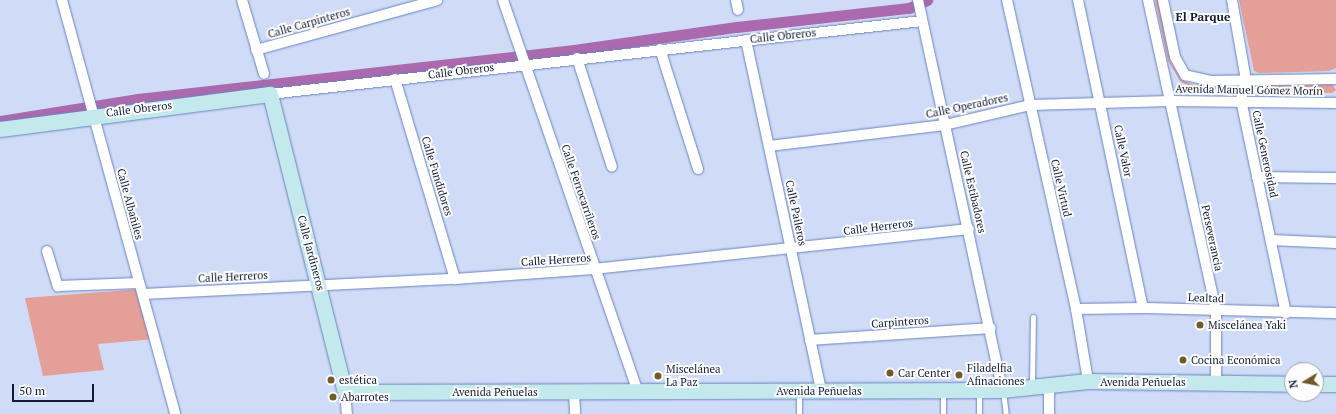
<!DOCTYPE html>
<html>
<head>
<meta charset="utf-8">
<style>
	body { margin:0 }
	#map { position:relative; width:1336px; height:414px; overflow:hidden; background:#d0dcf7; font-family:"PT Serif",serif }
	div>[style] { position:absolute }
	.green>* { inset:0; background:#e49f99 }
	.canal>* { height:11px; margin:-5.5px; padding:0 5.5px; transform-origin:5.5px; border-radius:5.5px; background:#aa6aad }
	.roads { filter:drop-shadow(0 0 1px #6984c0) drop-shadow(0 0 1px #6984c0) }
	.lane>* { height:5px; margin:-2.5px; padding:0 2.5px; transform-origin:2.5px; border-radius:2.5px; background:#fff }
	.street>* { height:10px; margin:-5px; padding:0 5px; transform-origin:5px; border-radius:5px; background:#fff }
	.secondary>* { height:15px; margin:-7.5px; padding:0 7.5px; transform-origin:7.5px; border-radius:7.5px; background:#c4e9ed }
	.dots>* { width:11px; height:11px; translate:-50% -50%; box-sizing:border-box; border:2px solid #fdfdfd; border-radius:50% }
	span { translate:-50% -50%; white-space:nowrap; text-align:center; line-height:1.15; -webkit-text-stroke:4px #fdfdfd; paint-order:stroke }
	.street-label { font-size:11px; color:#121c34 }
	.poi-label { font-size:11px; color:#121c34 }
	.left { translate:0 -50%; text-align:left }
	.neighbourhood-label { font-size:12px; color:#121c34; font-weight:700 }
	.north { position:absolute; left:1284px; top:362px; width:40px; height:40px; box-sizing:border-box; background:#fdfdfd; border:1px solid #9fa3ad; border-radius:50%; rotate:260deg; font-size:11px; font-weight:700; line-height:16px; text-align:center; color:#121c34 }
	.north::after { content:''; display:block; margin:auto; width:14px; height:18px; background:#705a29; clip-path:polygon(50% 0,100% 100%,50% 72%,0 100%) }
	.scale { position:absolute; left:12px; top:384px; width:82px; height:18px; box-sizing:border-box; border:2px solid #121c34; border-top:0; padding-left:5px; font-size:12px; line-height:14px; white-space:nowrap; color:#121c34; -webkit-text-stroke:3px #fdfdfd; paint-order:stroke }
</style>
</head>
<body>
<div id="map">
	<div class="green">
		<div style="clip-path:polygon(1155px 0,1158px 0,1170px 61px,1182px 80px,1194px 85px,1227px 86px,1228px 89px,1194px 88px,1181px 82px,1168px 61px)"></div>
		<div style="clip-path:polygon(1239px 0,1336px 0,1336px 68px,1329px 71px,1259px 73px,1254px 71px)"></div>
		<div style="clip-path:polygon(1332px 84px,1336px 90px,1332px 93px,1265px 90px,1263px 88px,1265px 85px)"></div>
		<div style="clip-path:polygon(141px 289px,155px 339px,98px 344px,104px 370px,43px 376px,25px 298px)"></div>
	</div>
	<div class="canal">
		<div style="left:0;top:121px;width:140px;rotate:-9.1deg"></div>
		<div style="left:138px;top:99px;width:439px;rotate:-6.4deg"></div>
		<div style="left:574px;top:50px;width:164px;rotate:-8.1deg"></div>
		<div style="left:736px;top:27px;width:174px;rotate:-6.3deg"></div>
		<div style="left:909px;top:8px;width:20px;rotate:-24deg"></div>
	</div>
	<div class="roads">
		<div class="lane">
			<div style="left:1032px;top:386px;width:69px;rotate:-89.2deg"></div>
			<div style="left:979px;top:391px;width:23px;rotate:90deg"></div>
			<div style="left:1003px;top:391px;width:23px;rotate:83deg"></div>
			<div style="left:799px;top:392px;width:22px;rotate:90deg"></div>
			<div style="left:943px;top:392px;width:22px;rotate:90deg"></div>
		</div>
		<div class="street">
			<div style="left:62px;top:0;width:429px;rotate:74.7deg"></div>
			<div style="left:242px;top:0;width:77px;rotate:73.4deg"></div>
			<div style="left:503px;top:0;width:414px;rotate:71deg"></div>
			<div style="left:736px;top:0;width:10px;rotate:79deg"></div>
			<div style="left:918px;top:0;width:399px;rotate:77.8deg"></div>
			<div style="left:1007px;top:0;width:317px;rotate:77.4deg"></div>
			<div style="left:1076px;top:309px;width:73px;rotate:80.5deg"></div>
			<div style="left:1078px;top:0;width:315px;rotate:78.1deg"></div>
			<div style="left:1148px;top:0;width:103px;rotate:77.7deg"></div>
			<div style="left:1170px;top:101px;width:166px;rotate:0.7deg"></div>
			<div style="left:1163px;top:0;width:58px;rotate:78.1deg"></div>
			<div style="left:1175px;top:57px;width:21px;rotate:61deg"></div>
			<div style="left:1185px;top:75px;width:26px;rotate:13deg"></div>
			<div style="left:1210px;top:81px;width:126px;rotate:-0.9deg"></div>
			<div style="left:1232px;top:0;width:81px;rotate:80.1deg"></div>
			<div style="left:1246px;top:80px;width:21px;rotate:104deg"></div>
			<div style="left:1241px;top:100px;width:218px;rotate:78.1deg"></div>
			<div style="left:746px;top:40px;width:359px;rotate:77.9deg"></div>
			<div style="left:660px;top:49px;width:126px;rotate:72.4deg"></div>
			<div style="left:256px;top:50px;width:188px;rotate:-15.4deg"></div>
			<div style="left:577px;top:58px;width:114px;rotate:72.2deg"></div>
			<div style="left:395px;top:79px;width:209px;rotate:73.3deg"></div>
			<div style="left:270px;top:94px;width:656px;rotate:-6.39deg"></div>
			<div style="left:769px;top:146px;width:177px;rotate:-6.8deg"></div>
			<div style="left:945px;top:125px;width:87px;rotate:-13.2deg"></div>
			<div style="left:1030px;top:105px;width:140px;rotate:-1.6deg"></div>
			<div style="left:1170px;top:101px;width:214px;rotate:77.6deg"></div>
			<div style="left:1216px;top:310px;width:72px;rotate:90deg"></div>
			<div style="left:1257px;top:177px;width:79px;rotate:0.7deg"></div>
			<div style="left:1272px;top:240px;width:64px;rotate:2.7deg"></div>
			<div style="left:47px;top:251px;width:37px;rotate:73deg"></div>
			<div style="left:58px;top:286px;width:81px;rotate:-2.1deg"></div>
			<div style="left:143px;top:294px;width:312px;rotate:-2.8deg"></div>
			<div style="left:455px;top:279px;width:139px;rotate:-4.1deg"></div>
			<div style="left:594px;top:269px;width:377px;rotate:-6.1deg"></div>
			<div style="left:1076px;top:309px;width:67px;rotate:-0.9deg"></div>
			<div style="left:1143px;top:308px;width:193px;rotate:1.5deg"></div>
			<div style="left:810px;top:340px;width:181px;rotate:-3.8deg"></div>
			<div style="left:345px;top:392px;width:22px;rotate:85deg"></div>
			<div style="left:574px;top:392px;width:22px;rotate:87deg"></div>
			<div style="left:1049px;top:414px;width:30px;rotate:-90deg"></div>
		</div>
		<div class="secondary">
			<div style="left:0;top:129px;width:272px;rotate:-7.4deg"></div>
			<div style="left:270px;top:94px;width:307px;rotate:75.9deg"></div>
			<div style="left:345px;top:392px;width:657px;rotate:-0.17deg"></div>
			<div style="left:1002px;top:390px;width:86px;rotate:-6deg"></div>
			<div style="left:1088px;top:381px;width:204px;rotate:0.8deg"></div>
			<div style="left:1316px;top:384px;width:20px"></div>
		</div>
	</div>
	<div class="dots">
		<div style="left:1200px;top:325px;background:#705a29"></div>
		<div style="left:1183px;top:360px;background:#705a29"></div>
		<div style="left:890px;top:373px;background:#705a29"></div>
		<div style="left:959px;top:375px;background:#705a29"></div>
		<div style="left:658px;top:376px;background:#705a29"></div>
		<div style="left:331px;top:380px;background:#705a29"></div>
		<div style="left:333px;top:397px;background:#705a29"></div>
	</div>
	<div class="street-label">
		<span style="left:309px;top:23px;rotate:-16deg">Calle Carpinteros</span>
		<span style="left:783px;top:36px;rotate:-6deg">Calle Obreros</span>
		<span style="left:461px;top:71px;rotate:-7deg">Calle Obreros</span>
		<span style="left:1249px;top:90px;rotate:1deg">Avenida Manuel Gómez Morín</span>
		<span style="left:967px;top:106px;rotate:-12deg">Calle Operadores</span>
		<span style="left:139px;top:109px;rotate:-7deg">Calle Obreros</span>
		<span style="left:1123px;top:151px;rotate:78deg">Calle Valor</span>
		<span style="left:1265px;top:154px;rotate:78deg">Calle Generosidad</span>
		<span style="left:437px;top:176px;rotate:73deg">Calle Fundidores</span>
		<span style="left:1061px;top:188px;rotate:77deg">Calle Virtud</span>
		<span style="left:581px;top:192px;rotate:71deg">Calle Ferrocarrileros</span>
		<span style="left:973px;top:192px;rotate:77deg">Calle Estibadores</span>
		<span style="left:130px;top:204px;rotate:75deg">Calle Albañiles</span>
		<span style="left:796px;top:213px;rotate:78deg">Calle Paileros</span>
		<span style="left:878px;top:227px;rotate:-7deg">Calle Herreros</span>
		<span style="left:1212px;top:238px;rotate:78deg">Perseverancia</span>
		<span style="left:311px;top:253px;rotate:75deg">Calle Jardineros</span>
		<span style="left:556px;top:260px;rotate:-4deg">Calle Herreros</span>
		<span style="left:233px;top:277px;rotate:-3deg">Calle Herreros</span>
		<span style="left:1206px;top:298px;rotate:2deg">Lealtad</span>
		<span style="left:900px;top:322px;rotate:-4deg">Carpinteros</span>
		<span style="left:1143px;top:382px">Avenida Peñuelas</span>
		<span style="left:819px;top:391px">Avenida Peñuelas</span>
		<span style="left:495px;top:392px">Avenida Peñuelas</span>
	</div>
	<div class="poi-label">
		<span class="left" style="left:1208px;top:325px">Miscelánea Yaki</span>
		<span class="left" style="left:1191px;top:360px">Cocina Económica</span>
		<span class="left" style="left:967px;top:375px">Filadelfia<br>Afinaciones</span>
		<span class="left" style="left:666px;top:376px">Miscelánea<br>La Paz</span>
		<span class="left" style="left:898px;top:373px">Car Center</span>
		<span class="left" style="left:339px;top:380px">estética</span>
		<span class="left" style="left:341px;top:397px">Abarrotes</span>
	</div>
	<div class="neighbourhood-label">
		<span style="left:1203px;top:17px">El Parque</span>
	</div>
	<div class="north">N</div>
	<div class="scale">50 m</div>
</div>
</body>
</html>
